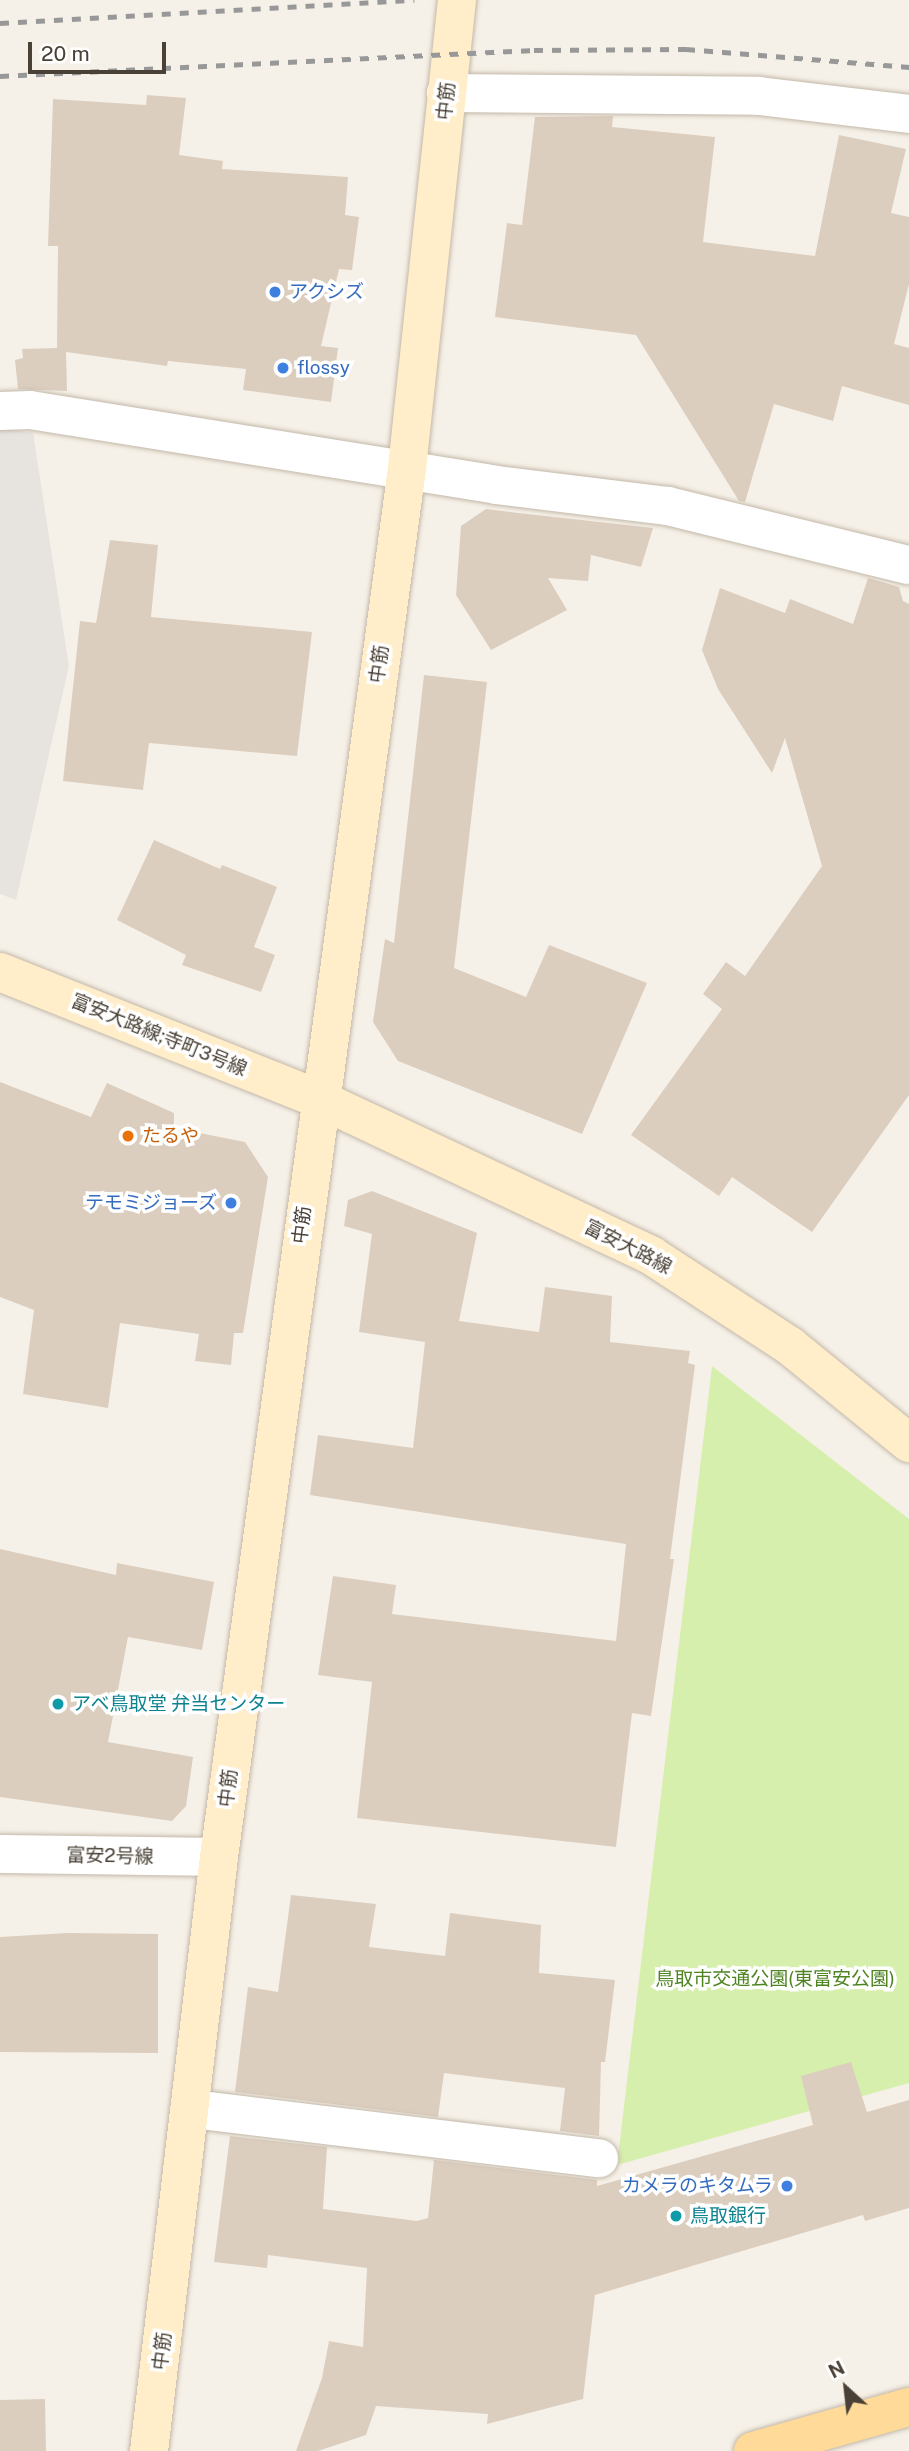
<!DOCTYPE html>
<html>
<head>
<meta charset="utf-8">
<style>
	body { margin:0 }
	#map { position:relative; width:909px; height:2451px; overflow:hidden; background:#f6f1e8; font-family:"Public Sans","Noto Sans JP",sans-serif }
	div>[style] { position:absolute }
	.green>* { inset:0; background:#d6efac }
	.parking>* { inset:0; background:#e7e4e0 }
	.building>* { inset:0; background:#dccebf }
	.roads { filter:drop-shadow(0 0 2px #c3b8a9) drop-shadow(0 0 2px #c3b8a9) }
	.street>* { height:38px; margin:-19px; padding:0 19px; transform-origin:19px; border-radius:19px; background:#fff }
	.secondary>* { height:38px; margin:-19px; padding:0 19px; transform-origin:19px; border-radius:19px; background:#ffeec9 }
	.primary>* { height:38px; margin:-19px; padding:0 19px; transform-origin:19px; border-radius:19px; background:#ffda98 }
	.rail>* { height:5px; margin-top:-2.5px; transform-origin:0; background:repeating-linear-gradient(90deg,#989898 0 9px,transparent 0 18px) }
	.dots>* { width:19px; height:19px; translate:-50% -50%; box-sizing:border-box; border:4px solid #fff; border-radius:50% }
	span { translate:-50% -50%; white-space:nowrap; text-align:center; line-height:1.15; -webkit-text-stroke:7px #fff; paint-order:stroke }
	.street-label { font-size:19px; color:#4a4136 }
	.shop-label { font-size:19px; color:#366cbe }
	.left { translate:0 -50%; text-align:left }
	.right { translate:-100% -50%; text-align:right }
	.food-label { font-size:19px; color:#c56008 }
	.culture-label { font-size:19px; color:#0d838f }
	.park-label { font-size:19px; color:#4e8421 }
	.north { position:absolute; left:811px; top:2353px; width:70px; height:70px; -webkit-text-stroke:5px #fff; paint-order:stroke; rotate:333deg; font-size:19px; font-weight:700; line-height:28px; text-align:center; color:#4a4136 }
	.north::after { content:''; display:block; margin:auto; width:24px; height:32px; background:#4a4136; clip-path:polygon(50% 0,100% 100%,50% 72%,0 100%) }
	.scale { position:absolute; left:28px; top:42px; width:138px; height:32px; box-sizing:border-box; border:4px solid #4a4136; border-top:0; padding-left:9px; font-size:21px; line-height:24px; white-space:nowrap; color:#4a4136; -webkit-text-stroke:5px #fff; paint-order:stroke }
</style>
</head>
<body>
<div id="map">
	<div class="green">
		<div style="clip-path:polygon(712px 1366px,909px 1519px,909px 2083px,617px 2165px)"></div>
	</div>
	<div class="parking">
		<div style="clip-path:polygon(0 428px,33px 433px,69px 666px,16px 900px,0 894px)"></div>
	</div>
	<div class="building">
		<div style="clip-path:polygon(147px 95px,186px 98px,179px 155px,223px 161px,222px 169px,348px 177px,345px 215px,359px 217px,352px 270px,339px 269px,321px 346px,338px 348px,331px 402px,243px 390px,246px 369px,168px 361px,167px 366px,66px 352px,67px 391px,18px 389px,15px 360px,23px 358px,22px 349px,57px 348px,58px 246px,48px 246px,53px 99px,146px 105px)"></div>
		<div style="clip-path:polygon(613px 116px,612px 127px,715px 137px,703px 242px,815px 256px,839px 135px,906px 149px,891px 213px,909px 217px,909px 284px,894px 344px,909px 348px,909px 405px,842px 386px,833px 421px,774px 404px,745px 502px,739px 501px,636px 335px,495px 317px,507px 223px,522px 225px,535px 117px)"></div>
		<div style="clip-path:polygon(486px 509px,518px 513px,653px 528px,641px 567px,591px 555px,588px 581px,548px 578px,567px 610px,491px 650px,456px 595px,461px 526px)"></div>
		<div style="clip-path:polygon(110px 540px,158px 545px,151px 617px,312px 632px,297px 756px,149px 743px,143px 790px,63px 781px,80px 621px,96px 623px)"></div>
		<div style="clip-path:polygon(868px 578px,899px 587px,903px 601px,909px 604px,909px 1095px,812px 1232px,732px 1177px,719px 1196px,631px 1135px,722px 1009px,703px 994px,726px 962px,745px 976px,822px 866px,785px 738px,772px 773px,718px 689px,702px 650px,720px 588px,785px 613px,790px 599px,853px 624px)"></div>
		<div style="clip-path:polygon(424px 675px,487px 682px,454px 968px,526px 997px,549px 945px,647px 983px,582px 1134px,398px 1061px,373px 1022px,385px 939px,394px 943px)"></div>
		<div style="clip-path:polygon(154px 840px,220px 869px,222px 865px,277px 887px,254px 947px,275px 955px,261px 992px,182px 965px,186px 955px,117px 920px)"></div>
		<div style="clip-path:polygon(0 1082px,91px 1117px,107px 1083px,174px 1113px,174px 1128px,245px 1142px,268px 1177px,243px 1333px,234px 1333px,231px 1365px,195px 1361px,199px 1334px,120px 1323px,108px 1408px,23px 1394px,34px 1310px,0 1297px)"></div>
		<div style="clip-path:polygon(372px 1191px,477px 1233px,459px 1321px,539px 1332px,545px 1287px,612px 1296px,610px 1342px,690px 1351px,688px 1363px,695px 1365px,670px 1559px,674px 1559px,651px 1716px,632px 1713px,616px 1847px,357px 1818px,372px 1682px,318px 1675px,333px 1576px,396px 1585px,392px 1614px,616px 1641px,626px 1544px,310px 1495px,318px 1435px,413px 1448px,425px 1342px,359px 1332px,372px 1234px,344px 1226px,348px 1200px)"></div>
		<div style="clip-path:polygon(0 1549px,116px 1575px,117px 1563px,214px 1582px,202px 1650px,128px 1637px,108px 1742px,193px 1757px,186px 1806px,172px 1821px,0 1797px)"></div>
		<div style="clip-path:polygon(291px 1895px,376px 1904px,369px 1947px,445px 1956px,450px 1913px,541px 1925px,539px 1973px,615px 1980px,605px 2062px,601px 2062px,599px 2136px,560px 2131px,565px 2088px,444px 2073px,438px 2117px,235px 2092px,248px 1987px,278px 1992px)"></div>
		<div style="clip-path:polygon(67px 1933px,158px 1934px,158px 2053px,0 2052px,0 1937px)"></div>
		<div style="clip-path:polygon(851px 2062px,867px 2112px,909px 2100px,909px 2208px,865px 2221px,863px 2215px,595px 2295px,583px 2399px,487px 2424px,488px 2414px,376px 2406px,366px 2435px,318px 2451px,296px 2451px,322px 2378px,329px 2341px,363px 2347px,367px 2268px,268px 2255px,267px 2268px,214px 2262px,230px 2136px,327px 2147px,323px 2209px,417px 2221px,428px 2218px,434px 2160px,597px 2180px,597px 2186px,813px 2125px,801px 2076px)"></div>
		<div style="clip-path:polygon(45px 2399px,46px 2451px,0 2451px,0 2400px)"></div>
	</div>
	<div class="roads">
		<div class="street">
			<div style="left:446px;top:93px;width:313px;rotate:0.5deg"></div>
			<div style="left:759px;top:96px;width:151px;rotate:6.8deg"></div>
			<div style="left:0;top:411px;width:30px;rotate:-2deg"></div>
			<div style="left:30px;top:410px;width:472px;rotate:9.1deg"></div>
			<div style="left:496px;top:485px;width:173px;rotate:7deg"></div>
			<div style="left:668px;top:506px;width:248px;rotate:13.8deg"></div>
			<div style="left:0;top:1854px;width:219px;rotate:0.8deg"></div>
			<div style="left:192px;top:2109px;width:410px;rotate:6.9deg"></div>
		</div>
		<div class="secondary">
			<div style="left:0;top:972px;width:343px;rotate:21.7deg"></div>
			<div style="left:319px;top:1099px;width:368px;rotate:25.2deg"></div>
			<div style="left:652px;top:1256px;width:165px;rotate:33.1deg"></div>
			<div style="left:790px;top:1346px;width:154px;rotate:39.2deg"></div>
			<div style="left:149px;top:2451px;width:598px;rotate:-83.28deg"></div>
			<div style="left:219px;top:1857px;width:1402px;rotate:-82.29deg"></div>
			<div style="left:407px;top:468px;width:471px;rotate:-83.9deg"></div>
		</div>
		<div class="primary">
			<div style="left:753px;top:2451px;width:162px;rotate:-15.8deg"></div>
		</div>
	</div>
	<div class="rail">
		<div style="left:0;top:23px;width:415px;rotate:-3.2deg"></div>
		<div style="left:0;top:76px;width:535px;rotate:-2.79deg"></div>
		<div style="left:534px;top:50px;width:152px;rotate:-0.4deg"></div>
		<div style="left:686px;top:49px;width:224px;rotate:4.6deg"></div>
	</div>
	<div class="dots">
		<div style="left:275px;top:292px;background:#3f7fe0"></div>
		<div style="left:283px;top:368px;background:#3f7fe0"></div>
		<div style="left:128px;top:1136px;background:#e8710a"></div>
		<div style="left:231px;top:1203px;background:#3f7fe0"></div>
		<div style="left:58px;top:1704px;background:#0f9aa8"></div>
		<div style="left:787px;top:2186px;background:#3f7fe0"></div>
		<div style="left:676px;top:2216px;background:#0f9aa8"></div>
	</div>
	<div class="street-label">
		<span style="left:446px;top:101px;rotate:-84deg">中筋</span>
		<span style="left:379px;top:664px;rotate:-82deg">中筋</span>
		<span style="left:159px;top:1035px;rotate:22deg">富安大路線;寺町3号線</span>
		<span style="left:302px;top:1225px;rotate:-83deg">中筋</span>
		<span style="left:628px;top:1247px;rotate:27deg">富安大路線</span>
		<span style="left:228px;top:1788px;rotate:-83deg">中筋</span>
		<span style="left:110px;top:1856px;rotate:1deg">富安2号線</span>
		<span style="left:162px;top:2351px;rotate:-83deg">中筋</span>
	</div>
	<div class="shop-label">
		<span class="left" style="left:289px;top:292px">アクシズ</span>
		<span class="left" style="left:297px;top:368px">flossy</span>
		<span class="right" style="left:217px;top:1203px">テモミジョーズ</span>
		<span class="right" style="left:773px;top:2186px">カメラのキタムラ</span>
	</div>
	<div class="food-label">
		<span class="left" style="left:142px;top:1136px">たるや</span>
	</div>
	<div class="culture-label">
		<span class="left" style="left:72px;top:1704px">アベ鳥取堂 弁当センター</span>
		<span class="left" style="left:690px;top:2216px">鳥取銀行</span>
	</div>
	<div class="park-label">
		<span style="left:775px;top:1979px">鳥取市交通公園(東富安公園)</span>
	</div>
	<div class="north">N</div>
	<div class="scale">20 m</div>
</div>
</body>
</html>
